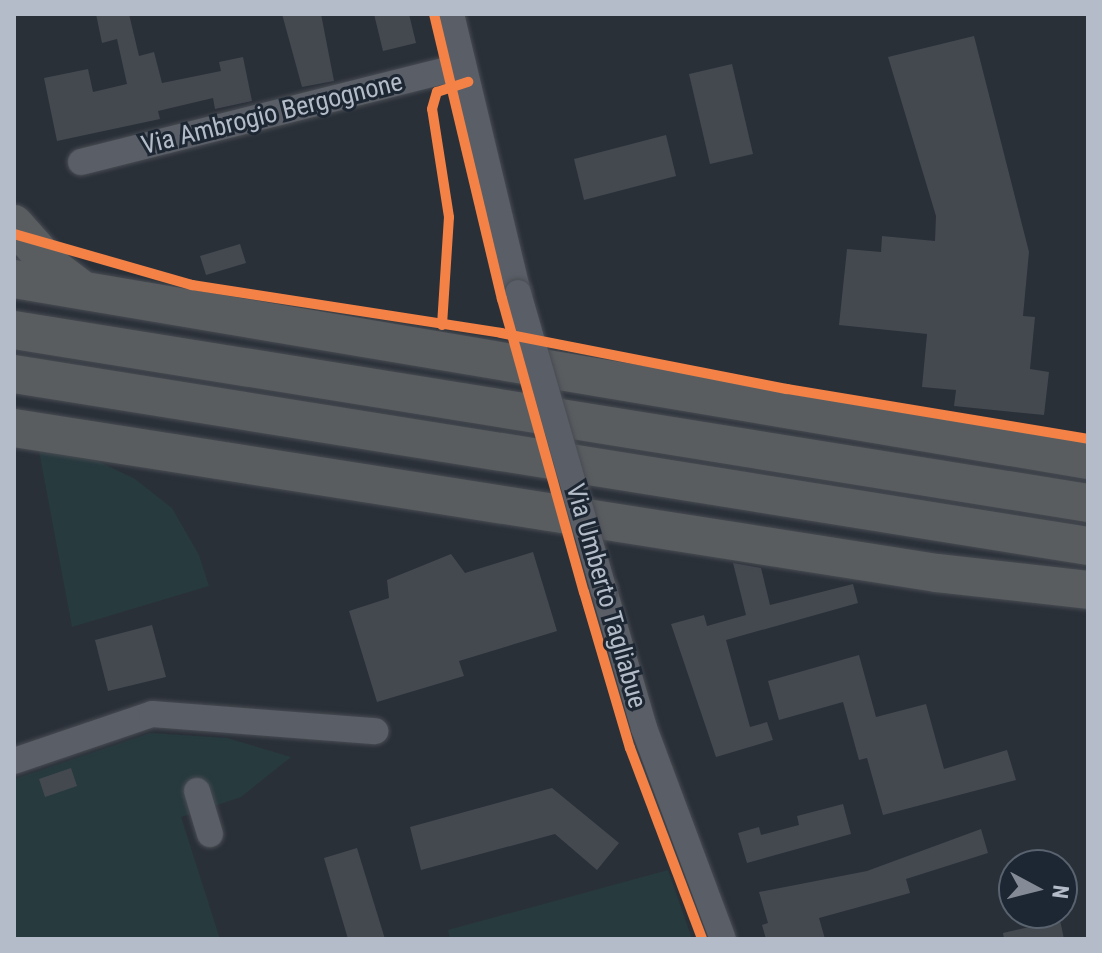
<!DOCTYPE html>
<html>
<head>
<meta charset="utf-8">
<style>
	body { margin:0 }
	#map { position:relative; width:1102px; height:953px; overflow:hidden; background:#2a3038; font-family:"Roboto Condensed",sans-serif }
	div>[style] { position:absolute }
	.green>* { inset:0; background:#273a3e }
	.building>* { inset:0; background:#444950 }
	.roads { filter:drop-shadow(0 0 2px #484c53) drop-shadow(0 0 2px #484c53) }
	.minor>* { height:26px; margin:-13px; padding:0 13px; transform-origin:13px; border-radius:13px; background:#5a5e66 }
	.highway>* { height:38px; margin:-19px; padding:0 19px; transform-origin:19px; border-radius:19px; background:#5a5d60 }
	.bridges { filter:drop-shadow(0 0 2px #484c53) drop-shadow(0 0 2px #484c53) }
	.minor-bridge>* { height:26px; margin:-13px; padding:0 13px; transform-origin:13px; border-radius:13px; background:#5a5e66 }
	.cycleway>* { height:10px; margin:-5px; padding:0 5px; transform-origin:5px; border-radius:5px; background:#f48246 }
	span { translate:-50% -50%; white-space:nowrap; text-align:center; line-height:1.15; -webkit-text-stroke:6px #1d2633; paint-order:stroke }
	.street-label { font-size:26px; color:#b4bcc9 }
	.frame { position:absolute; inset:0; border:16px solid #b4bcc9; pointer-events:none }
	.north { position:absolute; left:998px; top:849px; width:80px; height:80px; box-sizing:border-box; background:#1d2633; border:2px solid #59626f; border-radius:50%; rotate:97deg; font-size:22px; font-weight:700; line-height:32px; text-align:center; color:#b4bcc9 }
	.north::after { content:''; display:block; margin:auto; width:28px; height:36px; background:#848b96; clip-path:polygon(50% 0,100% 100%,50% 72%,0 100%) }
</style>
</head>
<body>
<div id="map">
	<div class="green">
		<div style="clip-path:polygon(39px 451px,96px 460px,135px 479px,172px 508px,199px 555px,209px 586px,72px 627px)"></div>
		<div style="clip-path:polygon(150px 733px,227px 738px,291px 757px,241px 797px,181px 817px,220px 939px,14px 939px,14px 779px)"></div>
		<div style="clip-path:polygon(668px 870px,692px 939px,450px 939px,448px 930px)"></div>
	</div>
	<div class="building">
		<div style="clip-path:polygon(96px 14px,129px 14px,139px 56px,154px 52px,162px 83px,221px 71px,219px 62px,243px 57px,252px 101px,215px 109px,213px 98px,158px 111px,160px 119px,57px 141px,44px 78px,88px 69px,93px 92px,127px 84px,117px 39px,102px 43px)"></div>
		<div style="clip-path:polygon(282px 14px,321px 14px,334px 81px,302px 87px)"></div>
		<div style="clip-path:polygon(374px 14px,409px 14px,416px 43px,383px 51px)"></div>
		<div style="clip-path:polygon(974px 36px,1029px 252px,1023px 316px,1035px 317px,1030px 369px,1049px 372px,1044px 415px,954px 406px,956px 390px,922px 387px,927px 334px,839px 325px,847px 249px,881px 252px,882px 236px,935px 241px,936px 216px,888px 57px)"></div>
		<div style="clip-path:polygon(732px 64px,753px 154px,710px 164px,689px 74px)"></div>
		<div style="clip-path:polygon(666px 135px,676px 176px,584px 200px,574px 159px)"></div>
		<div style="clip-path:polygon(240px 244px,246px 263px,206px 275px,200px 256px)"></div>
		<div style="clip-path:polygon(533px 552px,557px 631px,459px 661px,464px 676px,377px 702px,349px 611px,389px 598px,387px 580px,451px 554px,465px 573px)"></div>
		<div style="clip-path:polygon(733px 563px,761px 568px,770px 605px,853px 584px,858px 603px,726px 640px,750px 727px,767px 722px,773px 740px,716px 757px,671px 624px,704px 615px,707px 626px,746px 615px)"></div>
		<div style="clip-path:polygon(152px 625px,166px 677px,108px 691px,95px 640px)"></div>
		<div style="clip-path:polygon(859px 655px,876px 717px,926px 704px,944px 769px,1007px 750px,1016px 780px,883px 815px,867px 758px,859px 760px,843px 702px,779px 720px,768px 681px)"></div>
		<div style="clip-path:polygon(71px 768px,77px 786px,45px 797px,39px 779px)"></div>
		<div style="clip-path:polygon(552px 788px,619px 843px,597px 870px,555px 834px,421px 870px,410px 827px)"></div>
		<div style="clip-path:polygon(843px 804px,851px 834px,747px 863px,738px 833px,759px 827px,761px 835px,799px 825px,797px 816px)"></div>
		<div style="clip-path:polygon(981px 829px,988px 853px,906px 879px,910px 893px,819px 918px,825px 939px,766px 939px,762px 925px,768px 923px,759px 892px,867px 871px)"></div>
		<div style="clip-path:polygon(357px 848px,385px 939px,348px 939px,324px 858px)"></div>
		<div style="clip-path:polygon(1060px 920px,1064px 939px,1004px 939px,1003px 933px)"></div>
	</div>
	<div class="roads">
		<div class="minor">
			<div style="left:451px;top:14px;width:287px;rotate:76.5deg"></div>
			<div style="left:81px;top:162px;width:394px;rotate:-14.1deg"></div>
			<div style="left:604px;top:590px;width:144px;rotate:73.8deg"></div>
			<div style="left:644px;top:728px;width:225px;rotate:69.5deg"></div>
			<div style="left:14px;top:761px;width:146px;rotate:-18.8deg"></div>
			<div style="left:152px;top:714px;width:224px;rotate:4.4deg"></div>
			<div style="left:197px;top:791px;width:45px;rotate:73.2deg"></div>
		</div>
		<div class="highway">
			<div style="left:14px;top:224px;width:57px;rotate:48.5deg"></div>
			<div style="left:52px;top:267px;width:36px;rotate:37deg"></div>
			<div style="left:14px;top:279px;width:1089px;rotate:9.57deg"></div>
			<div style="left:14px;top:330px;width:1088px;rotate:9.15deg"></div>
			<div style="left:14px;top:374px;width:1088px;rotate:9.1deg"></div>
			<div style="left:14px;top:428px;width:934px;rotate:8.93deg"></div>
			<div style="left:937px;top:573px;width:152px;rotate:6.4deg"></div>
		</div>
	</div>
	<div class="bridges">
		<div class="minor-bridge">
			<div style="left:518px;top:293px;width:309px;rotate:73.9deg"></div>
		</div>
	</div>
	<div class="cycleway">
		<div style="left:434px;top:14px;width:293px;rotate:76.6deg"></div>
		<div style="left:502px;top:299px;width:304px;rotate:74.4deg"></div>
		<div style="left:584px;top:592px;width:163px;rotate:73.6deg"></div>
		<div style="left:630px;top:748px;width:204px;rotate:69.3deg"></div>
		<div style="left:14px;top:234px;width:185px;rotate:16deg"></div>
		<div style="left:192px;top:285px;width:313px;rotate:8.8deg"></div>
		<div style="left:501px;top:333px;width:291px;rotate:11.1deg"></div>
		<div style="left:787px;top:389px;width:305px;rotate:9.4deg"></div>
		<div style="left:442px;top:325px;width:108px;rotate:-86.3deg"></div>
		<div style="left:449px;top:217px;width:109px;rotate:-98.9deg"></div>
		<div style="left:432px;top:109px;width:18px;rotate:-74deg"></div>
		<div style="left:437px;top:92px;width:33px;rotate:-18deg"></div>
	</div>
	<div class="street-label">
		<span style="left:272px;top:114px;rotate:-14deg">Via Ambrogio Bergognone</span>
		<span style="left:606px;top:596px;rotate:74deg">Via Umberto Tagliabue</span>
	</div>
	<div class="frame"></div>
	<div class="north">N</div>
</div>
</body>
</html>
